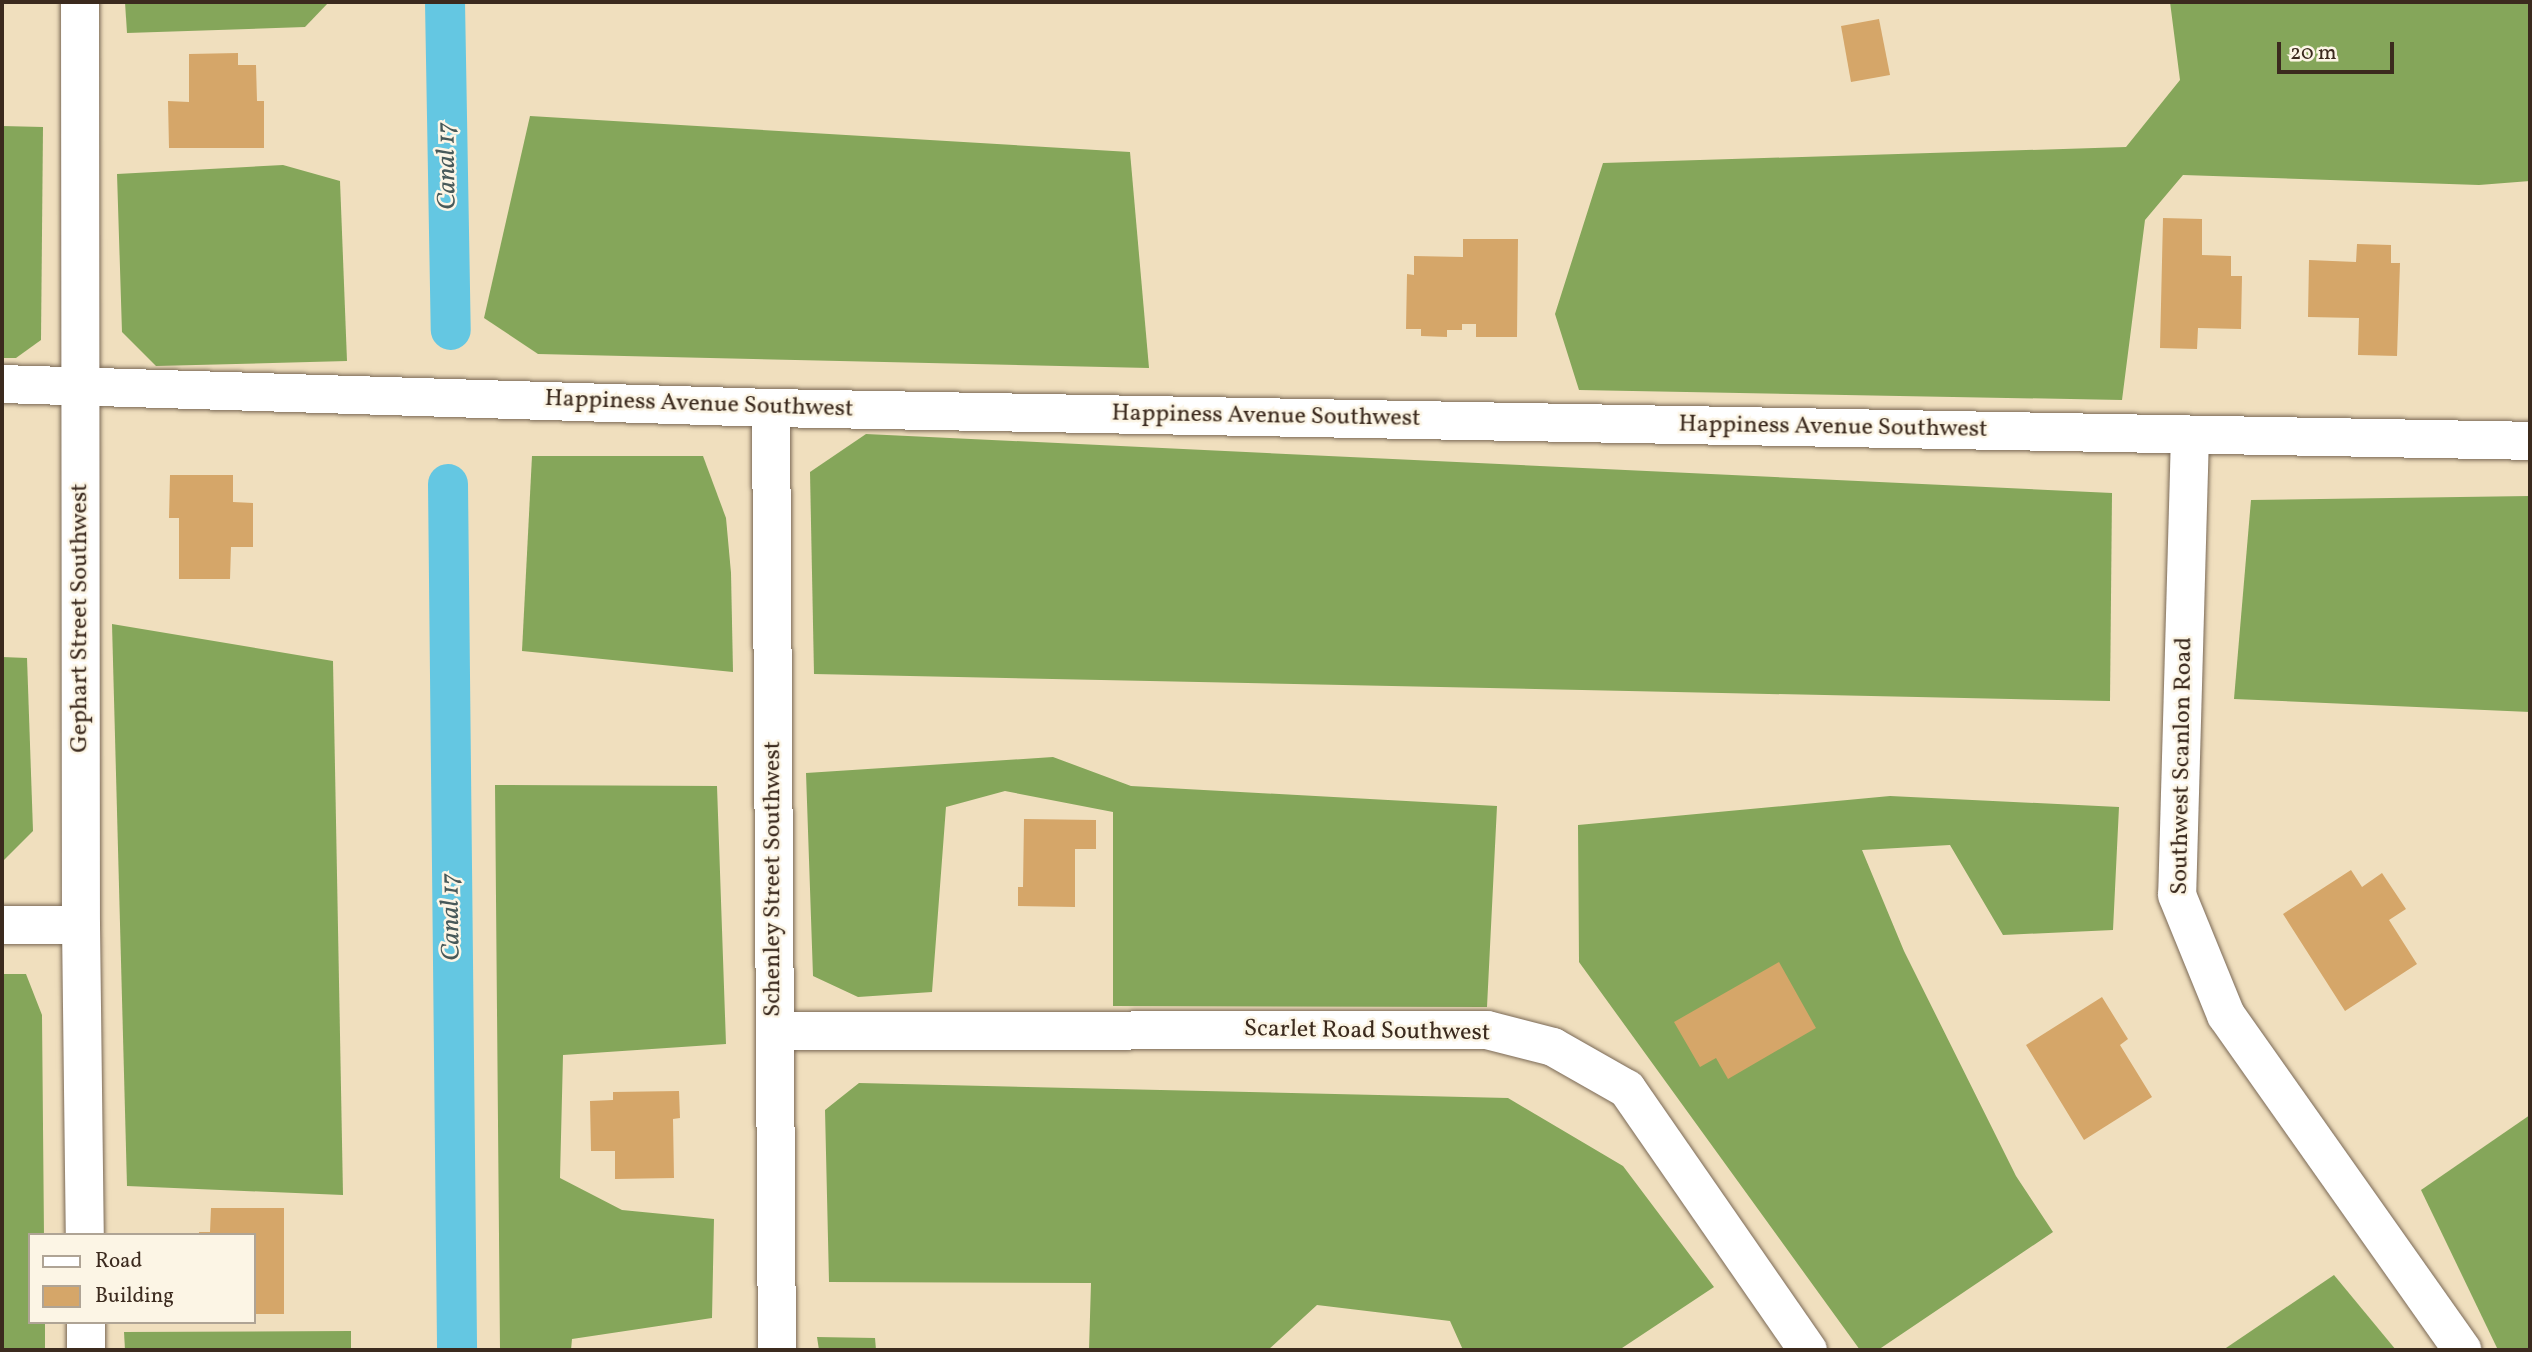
<!DOCTYPE html>
<html>
<head>
<meta charset="utf-8">
<style>
	body { margin:0 }
	#map { position:relative; width:2532px; height:1352px; overflow:hidden; background:#f0dfbe; font-family:Vollkorn,serif }
	div>[style] { position:absolute }
	.forest>* { inset:0; background:#85a65a }
	.canal>* { height:40px; margin:-20px; padding:0 20px; transform-origin:20px; border-radius:20px; background:#64c7e2 }
	.building>* { inset:0; background:#d5a669 }
	.roads { filter:drop-shadow(0 0 2px #7a6956) drop-shadow(0 0 2px #7a6956) }
	.street>* { height:38px; margin:-19px; padding:0 19px; transform-origin:19px; border-radius:19px; background:#fff }
	span { translate:-50% -50%; white-space:nowrap; text-align:center; line-height:1.15; -webkit-text-stroke:5px #fcf5e5; paint-order:stroke }
	.street-label { font-size:24px; color:#3b2a1e }
	.water-label { font-size:26px; color:#475959; font-style:italic }
	.frame { position:absolute; inset:0; border:4px solid #3b2a1e; pointer-events:none }
	.legend { position:absolute; left:28px; top:1233px; width:228px; height:91px; box-sizing:border-box; background:#fcf5e5; border:2px solid #afa495; margin:0; padding:9px 12px; list-style:none; font-size:21px; color:#3b2a1e }
	.legend li { display:flex; align-items:center; gap:14px; height:35px }
	.legend b { width:35px; border:2px solid #afa495 }
	.scale { position:absolute; left:2277px; top:42px; width:117px; height:32px; box-sizing:border-box; border:4px solid #3b2a1e; border-top:0; padding-left:9px; font-size:21px; line-height:24px; white-space:nowrap; color:#3b2a1e; -webkit-text-stroke:5px #fcf5e5; paint-order:stroke }
</style>
</head>
<body>
<div id="map">
	<div class="forest">
		<div style="clip-path:polygon(125px 2px,329px 2px,305px 27px,127px 33px)"></div>
		<div style="clip-path:polygon(2170px 2px,2530px 2px,2530px 181px,2479px 185px,2183px 175px,2145px 220px,2122px 400px,1579px 390px,1555px 314px,1603px 163px,2126px 147px,2180px 80px)"></div>
		<div style="clip-path:polygon(530px 116px,1130px 152px,1149px 368px,538px 354px,484px 318px)"></div>
		<div style="clip-path:polygon(2px 126px,43px 127px,41px 340px,16px 358px,2px 358px)"></div>
		<div style="clip-path:polygon(283px 165px,340px 181px,347px 361px,156px 366px,122px 332px,117px 174px)"></div>
		<div style="clip-path:polygon(866px 434px,2112px 493px,2110px 701px,814px 674px,810px 472px)"></div>
		<div style="clip-path:polygon(532px 456px,703px 456px,726px 518px,731px 573px,733px 672px,522px 651px)"></div>
		<div style="clip-path:polygon(2530px 496px,2530px 712px,2234px 699px,2251px 500px)"></div>
		<div style="clip-path:polygon(112px 624px,333px 661px,343px 1195px,127px 1186px)"></div>
		<div style="clip-path:polygon(2px 657px,27px 658px,33px 831px,2px 862px)"></div>
		<div style="clip-path:polygon(1053px 757px,1131px 786px,1497px 806px,1487px 1007px,1113px 1006px,1113px 812px,1005px 791px,946px 807px,932px 992px,858px 997px,813px 976px,806px 773px)"></div>
		<div style="clip-path:polygon(495px 785px,717px 786px,726px 1044px,563px 1055px,560px 1178px,622px 1210px,714px 1219px,712px 1318px,572px 1339px,571px 1350px,500px 1350px)"></div>
		<div style="clip-path:polygon(1890px 796px,2119px 807px,2113px 930px,2003px 935px,1950px 845px,1862px 850px,1904px 951px,2016px 1176px,2053px 1232px,1878px 1350px,1860px 1350px,1579px 962px,1578px 825px)"></div>
		<div style="clip-path:polygon(2px 974px,26px 974px,42px 1015px,44px 1235px,30px 1235px,30px 1322px,45px 1322px,45px 1350px,2px 1350px)"></div>
		<div style="clip-path:polygon(859px 1083px,1508px 1098px,1623px 1166px,1714px 1287px,1619px 1350px,1463px 1350px,1450px 1321px,1317px 1305px,1268px 1350px,1089px 1350px,1091px 1283px,829px 1282px,825px 1110px)"></div>
		<div style="clip-path:polygon(2530px 1115px,2530px 1350px,2498px 1350px,2421px 1190px)"></div>
		<div style="clip-path:polygon(2334px 1275px,2396px 1350px,2223px 1350px)"></div>
		<div style="clip-path:polygon(351px 1331px,351px 1350px,125px 1350px,124px 1332px)"></div>
		<div style="clip-path:polygon(817px 1337px,875px 1338px,876px 1350px,819px 1350px)"></div>
	</div>
	<div class="canal">
		<div style="left:445px;top:2px;width:328px;rotate:89deg"></div>
		<div style="left:448px;top:484px;width:866px;rotate:89.4deg"></div>
	</div>
	<div class="building">
		<div style="clip-path:polygon(1879px 19px,1890px 75px,1851px 82px,1841px 26px)"></div>
		<div style="clip-path:polygon(238px 53px,238px 65px,256px 65px,257px 101px,264px 101px,264px 148px,169px 148px,168px 101px,189px 102px,189px 54px)"></div>
		<div style="clip-path:polygon(2163px 218px,2202px 219px,2202px 255px,2231px 256px,2231px 276px,2242px 276px,2241px 329px,2198px 328px,2197px 349px,2160px 348px)"></div>
		<div style="clip-path:polygon(1463px 239px,1518px 239px,1517px 337px,1476px 337px,1476px 324px,1462px 324px,1462px 330px,1447px 330px,1447px 337px,1421px 336px,1421px 329px,1406px 329px,1407px 274px,1414px 275px,1414px 256px,1463px 257px)"></div>
		<div style="clip-path:polygon(2357px 244px,2391px 245px,2391px 263px,2400px 263px,2397px 356px,2358px 355px,2359px 318px,2308px 317px,2309px 260px,2356px 262px)"></div>
		<div style="clip-path:polygon(170px 475px,233px 475px,233px 502px,253px 503px,253px 547px,231px 547px,230px 579px,179px 579px,179px 518px,169px 518px)"></div>
		<div style="clip-path:polygon(1024px 819px,1096px 820px,1096px 849px,1075px 849px,1075px 907px,1018px 906px,1018px 887px,1023px 887px)"></div>
		<div style="clip-path:polygon(2351px 870px,2362px 887px,2382px 873px,2406px 909px,2389px 920px,2417px 964px,2345px 1011px,2283px 914px)"></div>
		<div style="clip-path:polygon(1779px 962px,1816px 1028px,1728px 1079px,1716px 1058px,1700px 1067px,1674px 1022px)"></div>
		<div style="clip-path:polygon(2102px 997px,2128px 1039px,2120px 1045px,2152px 1097px,2084px 1140px,2026px 1045px)"></div>
		<div style="clip-path:polygon(679px 1091px,680px 1118px,673px 1119px,674px 1178px,615px 1179px,615px 1151px,591px 1151px,590px 1101px,613px 1100px,613px 1092px)"></div>
		<div style="clip-path:polygon(211px 1208px,284px 1208px,284px 1314px,254px 1314px,254px 1235px,199px 1235px,199px 1232px,210px 1232px)"></div>
	</div>
	<div class="roads">
		<div class="street">
			<div style="left:80px;top:2px;width:923px;rotate:89.94deg"></div>
			<div style="left:81px;top:925px;width:310px;rotate:89.3deg"></div>
			<div style="left:2px;top:384px;width:769px;rotate:1.79deg"></div>
			<div style="left:771px;top:408px;width:1759px;rotate:1.07deg"></div>
			<div style="left:771px;top:408px;width:942px;rotate:89.64deg"></div>
			<div style="left:2190px;top:435px;width:460px;rotate:91.6deg"></div>
			<div style="left:2177px;top:895px;width:130px;rotate:67.8deg"></div>
			<div style="left:2226px;top:1015px;width:410px;rotate:54.8deg"></div>
			<div style="left:2px;top:925px;width:79px"></div>
			<div style="left:775px;top:1031px;width:712px;rotate:-0.08deg"></div>
			<div style="left:1487px;top:1030px;width:68px;rotate:14.4deg"></div>
			<div style="left:1553px;top:1047px;width:85px;rotate:29.6deg"></div>
			<div style="left:1627px;top:1089px;width:318px;rotate:55.3deg"></div>
			<div style="left:86px;top:1322px;width:28px;rotate:90deg"></div>
		</div>
	</div>
	<div class="street-label">
		<span style="left:699px;top:405px;rotate:2deg">Happiness Avenue Southwest</span>
		<span style="left:1266px;top:417px;rotate:1deg">Happiness Avenue Southwest</span>
		<span style="left:1833px;top:428px;rotate:1deg">Happiness Avenue Southwest</span>
		<span style="left:81px;top:618px;rotate:-90deg">Gephart Street Southwest</span>
		<span style="left:2183px;top:766px;rotate:-89deg">Southwest Scanlon Road</span>
		<span style="left:774px;top:879px;rotate:-90deg">Schenley Street Southwest</span>
		<span style="left:1367px;top:1032px;rotate:1deg">Scarlet Road Southwest</span>
	</div>
	<div class="water-label">
		<span style="left:448px;top:166px;rotate:-91deg">Canal 17</span>
		<span style="left:452px;top:917px;rotate:-91deg">Canal 17</span>
	</div>
	<div class="frame"></div>
	<ul class="legend">
	<li><b style="height:9px;background:#fff"></b>Road</li>
	<li><b style="height:19px;background:#d5a669"></b>Building</li>
	</ul>
	<div class="scale">20 m</div>
</div>
</body>
</html>
